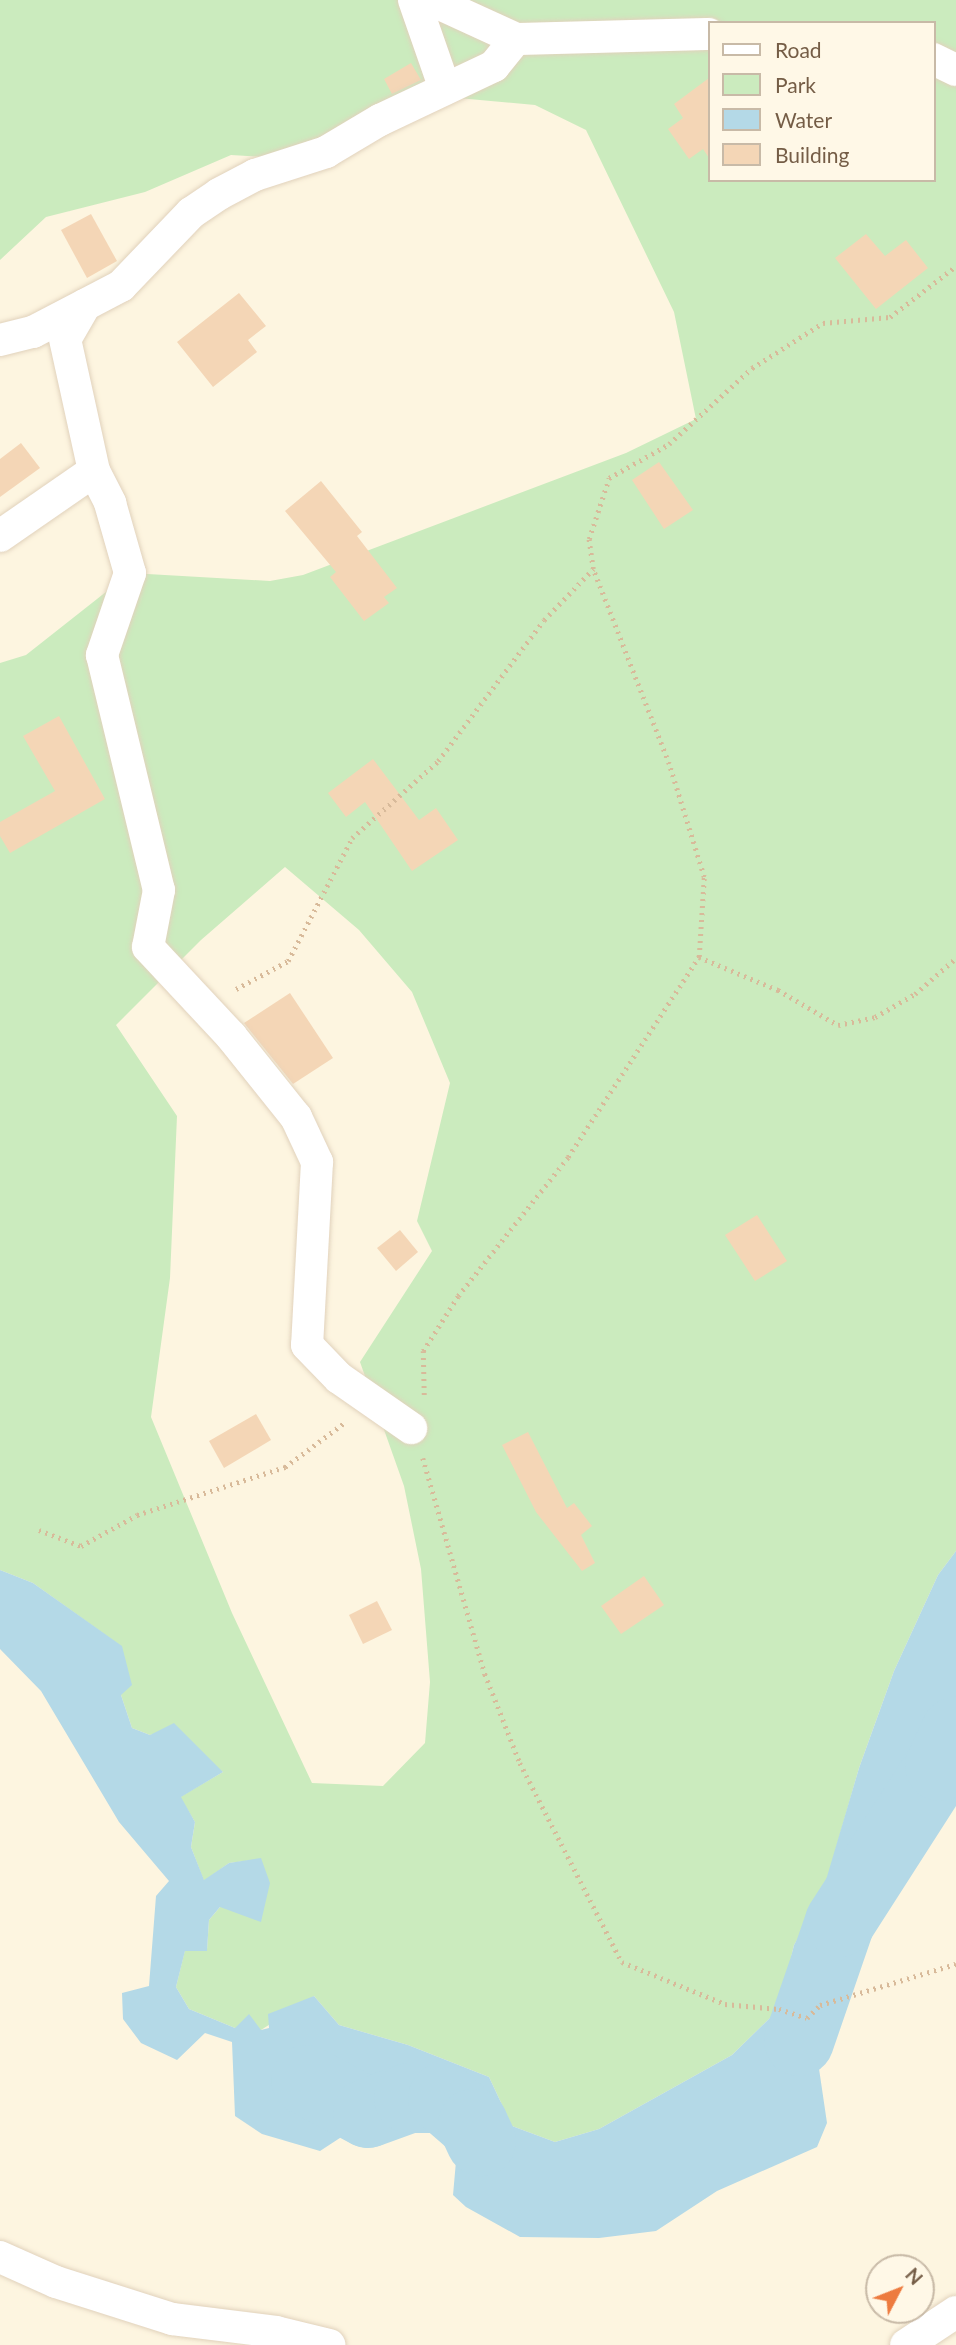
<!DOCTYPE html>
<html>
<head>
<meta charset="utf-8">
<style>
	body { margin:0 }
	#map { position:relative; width:956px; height:2345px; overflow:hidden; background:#fdf5e0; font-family:Lato,sans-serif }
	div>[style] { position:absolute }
	.green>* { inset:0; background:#cbebbe }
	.water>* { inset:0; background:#b4d9e7 }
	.river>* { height:70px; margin:-35px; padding:0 35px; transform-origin:35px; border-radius:35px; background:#b4d9e7 }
	.building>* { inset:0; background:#f4d6b6 }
	.path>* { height:4.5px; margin-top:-2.25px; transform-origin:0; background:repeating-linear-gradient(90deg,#d8ba9a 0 2px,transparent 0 7px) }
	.roads { filter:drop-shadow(0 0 2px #e1d2bc) drop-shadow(0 0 2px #e1d2bc) }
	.minor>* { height:32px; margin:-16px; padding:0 16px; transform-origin:16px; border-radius:16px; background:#fff }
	span { translate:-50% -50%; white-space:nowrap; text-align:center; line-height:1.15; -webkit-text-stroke:7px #fff8e7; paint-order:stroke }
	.legend { position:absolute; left:708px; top:21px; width:228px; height:161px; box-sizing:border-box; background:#fff8e7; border:2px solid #c8baa7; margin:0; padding:9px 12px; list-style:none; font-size:21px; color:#755d46 }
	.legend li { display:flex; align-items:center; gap:14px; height:35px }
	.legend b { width:35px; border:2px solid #c8baa7 }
	.north { position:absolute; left:865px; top:2254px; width:70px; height:70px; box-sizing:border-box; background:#fff8e7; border:2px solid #c8baa7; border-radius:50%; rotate:48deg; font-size:19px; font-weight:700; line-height:28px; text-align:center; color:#755d46 }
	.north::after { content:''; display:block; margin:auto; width:24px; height:32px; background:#ed7b3f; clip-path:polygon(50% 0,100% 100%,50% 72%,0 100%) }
</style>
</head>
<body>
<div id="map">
	<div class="green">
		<div style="clip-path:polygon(evenodd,0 0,956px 0,956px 1551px,938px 1575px,894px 1671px,859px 1768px,822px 1897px,794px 1945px,779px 2009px,732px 2055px,599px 2129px,555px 2142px,512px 2126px,489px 2077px,408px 2045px,339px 2025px,314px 1996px,261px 2030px,235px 2028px,189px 2009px,176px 1987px,185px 1950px,207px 1950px,209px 1920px,261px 1859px,229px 1863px,204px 1881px,191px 1847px,195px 1822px,180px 1797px,223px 1772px,165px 1731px,150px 1735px,132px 1728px,121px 1695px,121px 1646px,33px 1583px,0 1570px,0 663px,26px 655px,130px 573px,270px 581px,303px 575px,626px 453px,696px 419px,674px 312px,586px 130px,535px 105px,447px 97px,265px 157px,231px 155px,145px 192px,46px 217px,0 260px,0 0,709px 23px,933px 23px,933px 180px,709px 180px,709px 23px,0 0,285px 867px,359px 930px,412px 992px,450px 1083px,417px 1221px,432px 1251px,360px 1362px,404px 1486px,421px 1569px,430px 1682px,425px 1743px,383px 1786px,312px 1783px,232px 1613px,151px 1417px,170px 1278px,177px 1116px,116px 1025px,201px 940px,285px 867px)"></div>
	</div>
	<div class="water">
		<div style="clip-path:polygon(956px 1551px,956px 1774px,893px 1855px,878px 1907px,854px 1909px,832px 1944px,817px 2055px,827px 2123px,817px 2147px,717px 2191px,656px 2231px,599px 2238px,520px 2237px,466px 2207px,453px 2195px,458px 2139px,442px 2110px,422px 2099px,398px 2100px,320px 2151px,262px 2134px,235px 2116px,232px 2042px,205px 2033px,177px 2060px,141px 2043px,123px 2019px,122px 1993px,149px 1986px,156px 1896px,169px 1881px,119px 1822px,41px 1691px,0 1649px,0 1570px,33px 1583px,122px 1646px,132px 1685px,121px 1695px,132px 1728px,150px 1735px,174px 1723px,223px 1772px,181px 1797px,195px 1822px,191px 1847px,204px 1880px,229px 1863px,261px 1858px,270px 1883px,261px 1922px,220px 1907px,209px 1920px,207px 1951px,185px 1951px,176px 1987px,189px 2009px,235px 2028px,249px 2014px,261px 2030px,269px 2028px,268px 2014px,314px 1996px,339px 2025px,408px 2045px,489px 2077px,512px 2126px,555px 2142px,599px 2129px,732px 2055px,779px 2009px,794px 1945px,821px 1897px,859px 1768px,894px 1671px,938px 1575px)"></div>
	</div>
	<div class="river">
		<div style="left:799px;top:2041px;width:126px;rotate:-71deg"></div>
		<div style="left:840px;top:1922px;width:185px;rotate:-57.3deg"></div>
		<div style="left:940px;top:1766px;width:38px;rotate:-65deg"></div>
		<div style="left:306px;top:2080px;width:70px;rotate:28deg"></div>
		<div style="left:368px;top:2113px;width:44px;rotate:-20.1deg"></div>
		<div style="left:409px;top:2098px;width:34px"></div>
		<div style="left:443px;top:2098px;width:40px;rotate:41deg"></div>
		<div style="left:473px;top:2124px;width:19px;rotate:65deg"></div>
	</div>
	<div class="building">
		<div style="clip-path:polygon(411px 63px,421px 80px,392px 94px,384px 79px)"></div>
		<div style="clip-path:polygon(709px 78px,709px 158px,703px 149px,689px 159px,668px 129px,683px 118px,674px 104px)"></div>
		<div style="clip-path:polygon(91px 214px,117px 261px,87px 278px,61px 230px)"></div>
		<div style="clip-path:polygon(866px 234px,885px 256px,906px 240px,928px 268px,876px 309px,835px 258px)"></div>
		<div style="clip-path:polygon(239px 293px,266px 326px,248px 340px,257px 352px,213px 387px,177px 342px)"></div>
		<div style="clip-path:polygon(21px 443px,40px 468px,0 497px,0 459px)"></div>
		<div style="clip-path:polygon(659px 462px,693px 510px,664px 529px,632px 480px)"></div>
		<div style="clip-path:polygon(321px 481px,362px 532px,357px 536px,397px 588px,384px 597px,389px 603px,364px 621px,330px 577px,336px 572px,285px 511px)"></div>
		<div style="clip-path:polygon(59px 716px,105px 799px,10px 853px,0 836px,0 822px,55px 791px,23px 736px)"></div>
		<div style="clip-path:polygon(373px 759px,419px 820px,436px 808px,458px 840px,412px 871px,365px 802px,346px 817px,328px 793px)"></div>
		<div style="clip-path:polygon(290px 993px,333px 1058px,293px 1084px,244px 1023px)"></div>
		<div style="clip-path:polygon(757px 1215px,787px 1261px,755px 1281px,725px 1235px)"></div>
		<div style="clip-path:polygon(400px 1230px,418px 1252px,396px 1271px,377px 1248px)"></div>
		<div style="clip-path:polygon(256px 1414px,271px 1440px,224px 1468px,209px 1441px)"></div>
		<div style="clip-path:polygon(528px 1432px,567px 1508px,574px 1503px,592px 1526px,581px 1535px,595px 1563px,582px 1571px,536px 1512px,502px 1445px)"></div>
		<div style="clip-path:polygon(644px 1576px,664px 1605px,621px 1634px,601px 1606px)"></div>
		<div style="clip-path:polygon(377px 1601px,392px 1630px,363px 1644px,349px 1615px)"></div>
	</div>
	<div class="path">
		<div style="left:699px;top:957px;width:86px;rotate:22.7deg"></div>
		<div style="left:778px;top:990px;width:69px;rotate:30.3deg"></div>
		<div style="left:838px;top:1025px;width:38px;rotate:-12deg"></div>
		<div style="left:875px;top:1017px;width:46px;rotate:-29.9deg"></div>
		<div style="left:915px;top:994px;width:55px;rotate:-41.3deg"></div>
		<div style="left:236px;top:989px;width:59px;rotate:-28.3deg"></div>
		<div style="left:288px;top:961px;width:139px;rotate:-62.5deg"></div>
		<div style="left:352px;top:838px;width:115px;rotate:-41.8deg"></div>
		<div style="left:438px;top:761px;width:176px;rotate:-53.1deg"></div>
		<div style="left:544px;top:620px;width:71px;rotate:-46.1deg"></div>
		<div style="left:424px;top:1395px;width:44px;rotate:-91.3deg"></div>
		<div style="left:423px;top:1351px;width:65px;rotate:-57.5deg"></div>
		<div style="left:458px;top:1296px;width:177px;rotate:-51.6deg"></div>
		<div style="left:568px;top:1157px;width:239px;rotate:-56.8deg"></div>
		<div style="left:699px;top:957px;width:80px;rotate:-86.4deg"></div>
		<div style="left:704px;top:877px;width:118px;rotate:-107.2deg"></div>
		<div style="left:669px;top:764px;width:209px;rotate:-111.3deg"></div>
		<div style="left:593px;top:569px;width:30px;rotate:-98deg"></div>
		<div style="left:589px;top:539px;width:64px;rotate:-71.8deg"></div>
		<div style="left:609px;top:478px;width:69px;rotate:-29.5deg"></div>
		<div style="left:669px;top:444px;width:113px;rotate:-42.5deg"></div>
		<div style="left:752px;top:368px;width:84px;rotate:-32.4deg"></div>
		<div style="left:823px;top:323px;width:67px;rotate:-5.1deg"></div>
		<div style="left:890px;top:317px;width:83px;rotate:-37.7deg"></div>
		<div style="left:423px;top:1458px;width:225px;rotate:74deg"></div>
		<div style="left:485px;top:1674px;width:96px;rotate:68.5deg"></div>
		<div style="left:520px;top:1763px;width:224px;rotate:62.9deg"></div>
		<div style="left:622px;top:1962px;width:111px;rotate:22.2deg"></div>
		<div style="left:725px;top:2004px;width:54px;rotate:5.3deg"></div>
		<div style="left:779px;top:2009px;width:29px;rotate:18deg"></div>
		<div style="left:807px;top:2018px;width:18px;rotate:-45deg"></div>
		<div style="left:820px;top:2005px;width:142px;rotate:-16.8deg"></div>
		<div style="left:39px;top:1530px;width:45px;rotate:20.9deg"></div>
		<div style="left:81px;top:1546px;width:64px;rotate:-29deg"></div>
		<div style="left:137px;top:1515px;width:156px;rotate:-18deg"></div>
		<div style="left:285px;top:1467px;width:74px;rotate:-36.7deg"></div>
	</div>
	<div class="roads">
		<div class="minor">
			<div style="left:414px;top:0;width:94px;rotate:70.8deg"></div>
			<div style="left:431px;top:0;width:94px;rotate:24.6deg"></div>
			<div style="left:516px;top:39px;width:193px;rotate:-1.5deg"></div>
			<div style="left:933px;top:59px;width:25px;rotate:26deg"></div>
			<div style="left:85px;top:305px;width:39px;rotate:120deg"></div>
			<div style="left:65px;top:339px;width:135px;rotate:77.6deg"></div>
			<div style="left:94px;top:471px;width:36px;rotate:63deg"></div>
			<div style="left:110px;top:503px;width:73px;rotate:74.1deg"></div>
			<div style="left:130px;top:573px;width:87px;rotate:108.9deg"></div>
			<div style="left:102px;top:655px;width:242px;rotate:76.4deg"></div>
			<div style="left:159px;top:890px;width:58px;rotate:100.9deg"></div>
			<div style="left:148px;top:947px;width:122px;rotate:47deg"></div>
			<div style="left:231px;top:1036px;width:104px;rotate:51.3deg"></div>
			<div style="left:296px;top:1117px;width:50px;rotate:65deg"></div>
			<div style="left:317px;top:1162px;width:183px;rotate:93.1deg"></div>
			<div style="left:307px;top:1345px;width:46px;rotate:45.9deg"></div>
			<div style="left:339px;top:1378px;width:88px;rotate:34.8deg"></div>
			<div style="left:0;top:340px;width:34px;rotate:-14deg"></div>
			<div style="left:33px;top:332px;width:99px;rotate:-27.6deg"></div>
			<div style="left:121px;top:286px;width:101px;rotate:-46.2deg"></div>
			<div style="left:191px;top:213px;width:34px;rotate:-34deg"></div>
			<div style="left:219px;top:194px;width:41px;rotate:-27.8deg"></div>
			<div style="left:255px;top:175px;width:75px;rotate:-17.9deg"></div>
			<div style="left:326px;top:152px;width:63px;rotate:-30.7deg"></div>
			<div style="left:380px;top:120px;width:126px;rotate:-25.3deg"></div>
			<div style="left:494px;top:66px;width:35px;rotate:-51deg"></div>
			<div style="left:0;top:536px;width:114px;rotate:-34.7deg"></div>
			<div style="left:0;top:2257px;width:61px;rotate:24.1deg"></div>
			<div style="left:56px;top:2282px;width:122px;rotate:17.7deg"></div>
			<div style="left:172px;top:2319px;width:105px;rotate:7.1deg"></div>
			<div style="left:276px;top:2332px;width:55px;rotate:13.8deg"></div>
			<div style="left:906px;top:2345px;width:60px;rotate:-33.4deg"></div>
		</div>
	</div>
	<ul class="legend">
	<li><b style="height:9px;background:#fff"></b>Road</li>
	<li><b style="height:19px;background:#cbebbe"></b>Park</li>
	<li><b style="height:19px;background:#b4d9e7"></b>Water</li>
	<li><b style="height:19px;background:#f4d6b6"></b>Building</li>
	</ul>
	<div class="north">N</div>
</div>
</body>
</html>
